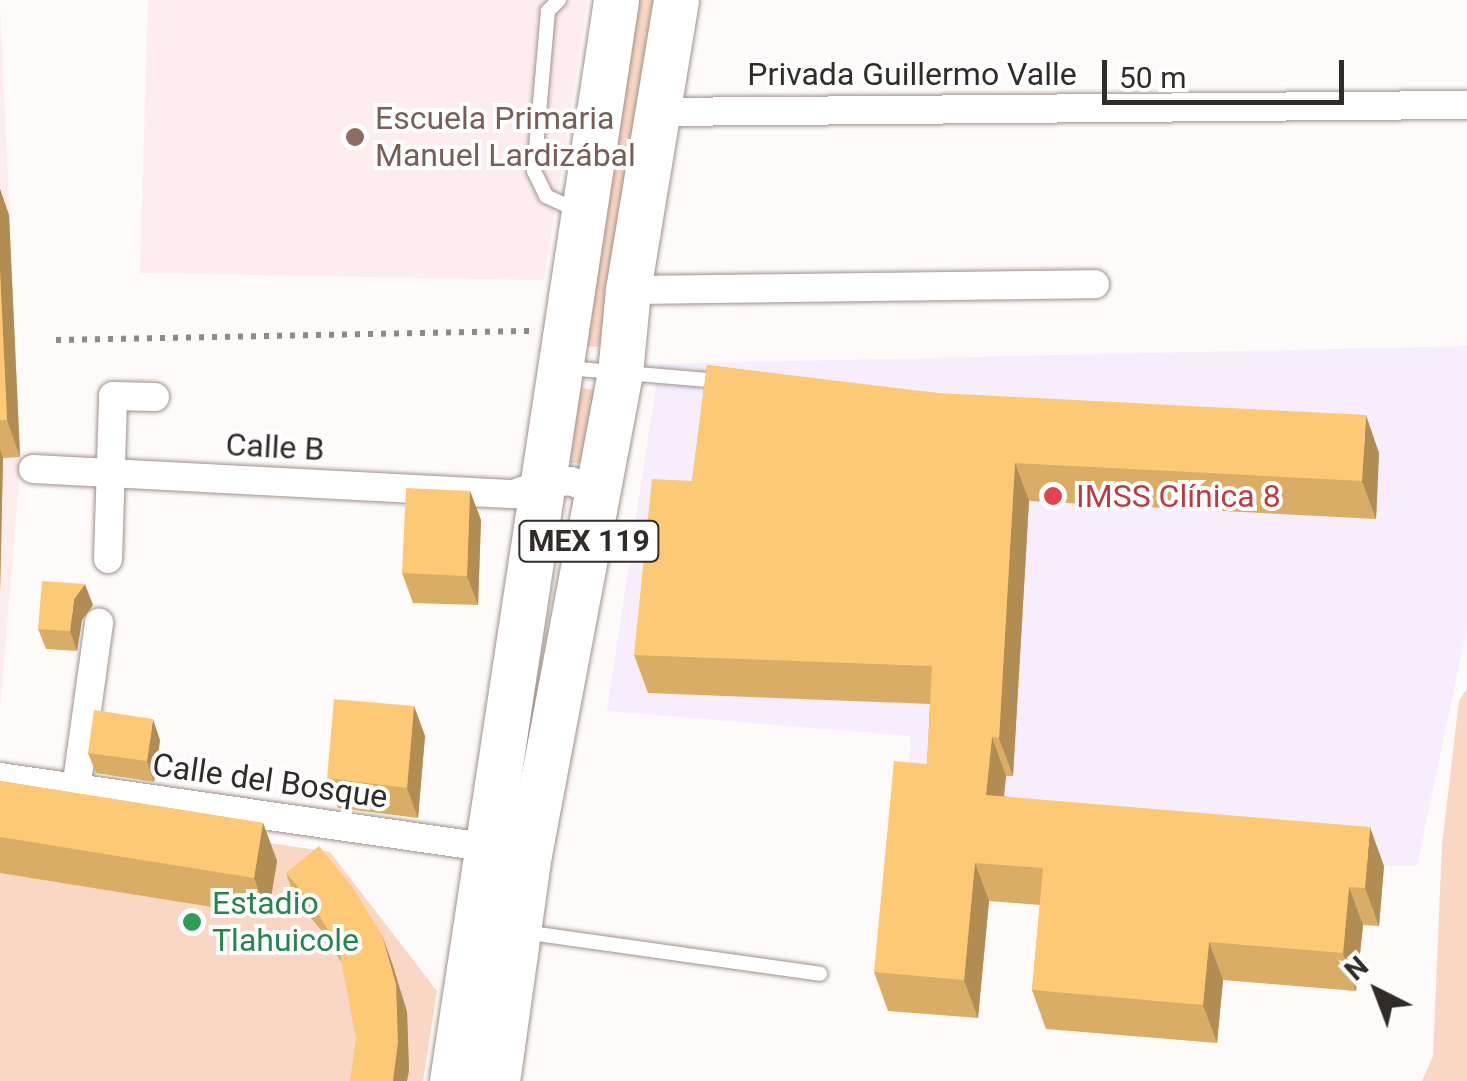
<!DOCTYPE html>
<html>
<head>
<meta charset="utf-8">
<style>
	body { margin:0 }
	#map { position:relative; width:1467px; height:1081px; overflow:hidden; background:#fefaf9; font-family:Roboto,sans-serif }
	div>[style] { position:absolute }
	.education>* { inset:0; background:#fdedee }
	.medical>* { inset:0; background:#f7edfd }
	.green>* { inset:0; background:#fad6c5 }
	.path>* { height:6px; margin-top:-3px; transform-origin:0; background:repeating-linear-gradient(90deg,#8f8a88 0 5px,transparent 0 13px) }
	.roads { filter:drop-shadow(0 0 2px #a0918a) drop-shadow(0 0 2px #a0918a) }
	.service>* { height:14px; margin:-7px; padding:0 7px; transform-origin:7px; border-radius:7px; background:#fff }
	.minor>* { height:28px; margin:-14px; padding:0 14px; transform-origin:14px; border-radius:14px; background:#fff }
	.primary>* { height:45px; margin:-22.5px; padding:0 22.5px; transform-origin:22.5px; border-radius:22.5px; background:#fff }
	.wall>* { inset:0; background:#daad66 }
	.shaded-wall>* { inset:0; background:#b28d53 }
	.building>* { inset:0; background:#fec977 }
	.dots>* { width:28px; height:28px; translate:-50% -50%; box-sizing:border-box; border:5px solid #fff; border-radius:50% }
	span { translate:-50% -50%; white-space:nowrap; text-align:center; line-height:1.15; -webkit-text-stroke:8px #fff; paint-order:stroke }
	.shield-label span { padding:2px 8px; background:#fff; border:2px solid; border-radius:8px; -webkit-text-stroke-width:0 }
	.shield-label { font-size:30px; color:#322c29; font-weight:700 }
	.street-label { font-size:32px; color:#322c29 }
	.education-label { font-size:32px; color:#785e54 }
	.left { translate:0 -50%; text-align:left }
	.health-label { font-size:32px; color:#be3a42 }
	.leisure-label { font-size:32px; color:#27864d }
	.north { position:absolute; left:1327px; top:941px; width:100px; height:100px; -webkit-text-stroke:8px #fff; paint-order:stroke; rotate:318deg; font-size:28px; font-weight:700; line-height:40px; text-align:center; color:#322c29 }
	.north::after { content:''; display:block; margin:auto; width:35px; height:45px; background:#322c29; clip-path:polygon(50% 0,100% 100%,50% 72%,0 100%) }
	.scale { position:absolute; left:1102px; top:60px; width:242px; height:45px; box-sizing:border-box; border:5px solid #322c29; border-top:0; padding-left:12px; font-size:30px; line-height:35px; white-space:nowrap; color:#322c29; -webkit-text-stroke:8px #fff; paint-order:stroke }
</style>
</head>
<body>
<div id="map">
	<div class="education">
		<div style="clip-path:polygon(148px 0,588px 0,544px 280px,140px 273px)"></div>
		<div style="clip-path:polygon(0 6px,21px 459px,0 710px)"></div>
	</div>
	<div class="medical">
		<div style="clip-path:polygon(1467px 346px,1467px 628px,1417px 866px,1384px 866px,907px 799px,911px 736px,607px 711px,659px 364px)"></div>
	</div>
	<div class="green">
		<div style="clip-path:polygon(630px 0,670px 0,611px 347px,576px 346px)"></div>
		<div style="clip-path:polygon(568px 386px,603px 391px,591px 464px,555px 462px)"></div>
		<div style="clip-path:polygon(1467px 688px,1467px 1081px,1422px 1081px,1433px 1056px,1442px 844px,1459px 701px)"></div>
		<div style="clip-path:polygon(0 802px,330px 852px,437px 991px,423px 1081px,0 1081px)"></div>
	</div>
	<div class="path">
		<div style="left:56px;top:340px;width:474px;rotate:-1.1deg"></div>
	</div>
	<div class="roads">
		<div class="service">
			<div style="left:559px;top:0;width:16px;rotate:135deg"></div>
			<div style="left:548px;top:11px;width:161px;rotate:95deg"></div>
			<div style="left:534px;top:171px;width:28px;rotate:64deg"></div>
			<div style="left:546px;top:196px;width:35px;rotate:25deg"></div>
			<div style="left:568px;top:368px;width:154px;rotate:4.9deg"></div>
			<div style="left:523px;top:932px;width:300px;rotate:8deg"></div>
		</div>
		<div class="minor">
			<div style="left:657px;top:112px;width:810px;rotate:-0.5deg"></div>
			<div style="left:628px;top:290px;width:467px;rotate:-0.7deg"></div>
			<div style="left:33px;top:469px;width:482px;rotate:3deg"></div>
			<div style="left:514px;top:494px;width:33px;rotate:-20deg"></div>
			<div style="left:545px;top:483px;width:26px;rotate:-4deg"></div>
			<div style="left:571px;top:481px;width:30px;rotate:24deg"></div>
			<div style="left:108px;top:559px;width:163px;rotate:-88.2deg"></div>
			<div style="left:113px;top:396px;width:42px;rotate:1.4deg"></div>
			<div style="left:0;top:777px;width:503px;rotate:8.23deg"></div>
			<div style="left:76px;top:789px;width:168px;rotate:-82.1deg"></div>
		</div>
		<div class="primary">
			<div style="left:452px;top:1081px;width:1093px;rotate:-81.37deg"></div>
			<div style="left:497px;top:1081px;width:229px;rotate:-82deg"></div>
			<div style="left:529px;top:854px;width:489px;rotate:-79.3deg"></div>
			<div style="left:620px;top:374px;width:84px;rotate:-84.6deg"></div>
			<div style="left:628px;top:290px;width:294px;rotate:-80.6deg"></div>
		</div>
	</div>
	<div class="wall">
		<div style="clip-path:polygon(0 189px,9px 215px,20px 457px,3px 458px,0 592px)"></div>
		<div style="clip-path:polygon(707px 365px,1379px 453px,1376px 519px,1029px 501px,1013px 776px,1006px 776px,1004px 796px,1384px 866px,1379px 926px,1363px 925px,1356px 991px,1223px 980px,1217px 1043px,1046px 1029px,1032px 990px,1040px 905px,989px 901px,978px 1018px,888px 1011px,874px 972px,927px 764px,930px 704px,648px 693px,634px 655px,692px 481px)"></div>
		<div style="clip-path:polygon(470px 491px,481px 520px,478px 605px,413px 603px,402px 573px)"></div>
		<div style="clip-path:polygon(93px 605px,82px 620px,77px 651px,46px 649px,38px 629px)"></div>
		<div style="clip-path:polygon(414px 706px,425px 736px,418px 818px,338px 808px,327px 778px)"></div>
		<div style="clip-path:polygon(160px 740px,154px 782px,96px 773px,88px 753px)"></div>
		<div style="clip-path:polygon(0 781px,263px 823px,277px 861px,268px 916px,0 873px)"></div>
		<div style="clip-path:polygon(286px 873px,392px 963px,407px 1012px,409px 1071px,322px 931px,296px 901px)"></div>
	</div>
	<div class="shaded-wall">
		<div style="clip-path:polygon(0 189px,9px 215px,20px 457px,7px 420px,0 271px)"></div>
		<div style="clip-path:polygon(1366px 415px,1379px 453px,1376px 519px,1362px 481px)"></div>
		<div style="clip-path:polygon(0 449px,3px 458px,0 592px)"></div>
		<div style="clip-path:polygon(1015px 463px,1029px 501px,1013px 776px,999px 738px)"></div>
		<div style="clip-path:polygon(470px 491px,481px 520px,478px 605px,467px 576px)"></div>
		<div style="clip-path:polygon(85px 584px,93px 605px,82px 620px,77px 651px,70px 631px,74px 599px)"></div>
		<div style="clip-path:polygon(414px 706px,425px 736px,418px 818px,407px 788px)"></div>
		<div style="clip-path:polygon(153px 719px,160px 740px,154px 782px,147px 761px)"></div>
		<div style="clip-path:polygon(992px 737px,1006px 776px,1000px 833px,986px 795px)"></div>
		<div style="clip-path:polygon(263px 823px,277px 861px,268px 916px,254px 878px)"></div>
		<div style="clip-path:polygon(1370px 827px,1384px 866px,1379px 926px,1365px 888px)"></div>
		<div style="clip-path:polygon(975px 863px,989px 901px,978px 1018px,964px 980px)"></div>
		<div style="clip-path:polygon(1349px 887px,1363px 925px,1356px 991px,1343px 953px)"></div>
		<div style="clip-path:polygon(382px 935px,392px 963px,407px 1012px,409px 1071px,407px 1081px,393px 1081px)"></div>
		<div style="clip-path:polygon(1209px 942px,1223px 980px,1217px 1043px,1203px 1005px)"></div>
	</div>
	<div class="building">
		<div style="clip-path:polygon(0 271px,7px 420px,0 420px)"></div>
		<div style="clip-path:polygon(707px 365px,938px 393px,1366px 415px,1362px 481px,1015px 463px,999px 738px,992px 737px,986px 795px,1370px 827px,1365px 888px,1349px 887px,1343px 953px,1209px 942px,1203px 1005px,1032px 990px,1043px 868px,975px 863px,964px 980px,874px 972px,894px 761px,927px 764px,932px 666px,634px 655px,652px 479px,692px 481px)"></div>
		<div style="clip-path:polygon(406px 488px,470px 491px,467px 576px,402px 573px)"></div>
		<div style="clip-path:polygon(42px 581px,85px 584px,74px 599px,70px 631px,38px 629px)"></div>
		<div style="clip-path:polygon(334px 699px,414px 706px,407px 788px,327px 778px)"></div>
		<div style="clip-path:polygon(94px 710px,153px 719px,147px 761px,88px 753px)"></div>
		<div style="clip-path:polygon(0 781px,263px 823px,254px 878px,0 837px)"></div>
		<div style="clip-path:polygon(319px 846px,353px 888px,382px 935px,396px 984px,398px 1042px,393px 1081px,350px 1081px,356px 1039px,339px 949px,312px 903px,286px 873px)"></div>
	</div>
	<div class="dots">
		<div style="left:355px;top:137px;background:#8d6e63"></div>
		<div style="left:1053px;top:496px;background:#e0444e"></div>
		<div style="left:192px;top:922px;background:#2e9e5b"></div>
	</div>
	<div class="shield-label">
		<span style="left:589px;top:541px">MEX 119</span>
	</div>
	<div class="street-label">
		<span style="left:912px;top:74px">Privada Guillermo Valle</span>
		<span style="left:275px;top:447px;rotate:3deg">Calle B</span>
		<span style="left:270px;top:781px;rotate:8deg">Calle del Bosque</span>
	</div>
	<div class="education-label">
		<span class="left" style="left:375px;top:137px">Escuela Primaria<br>Manuel Lardizábal</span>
	</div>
	<div class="health-label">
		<span class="left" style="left:1076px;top:496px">IMSS Clínica 8</span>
	</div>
	<div class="leisure-label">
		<span class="left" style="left:212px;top:922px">Estadio<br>Tlahuicole</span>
	</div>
	<div class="north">N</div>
	<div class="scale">50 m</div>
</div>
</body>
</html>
